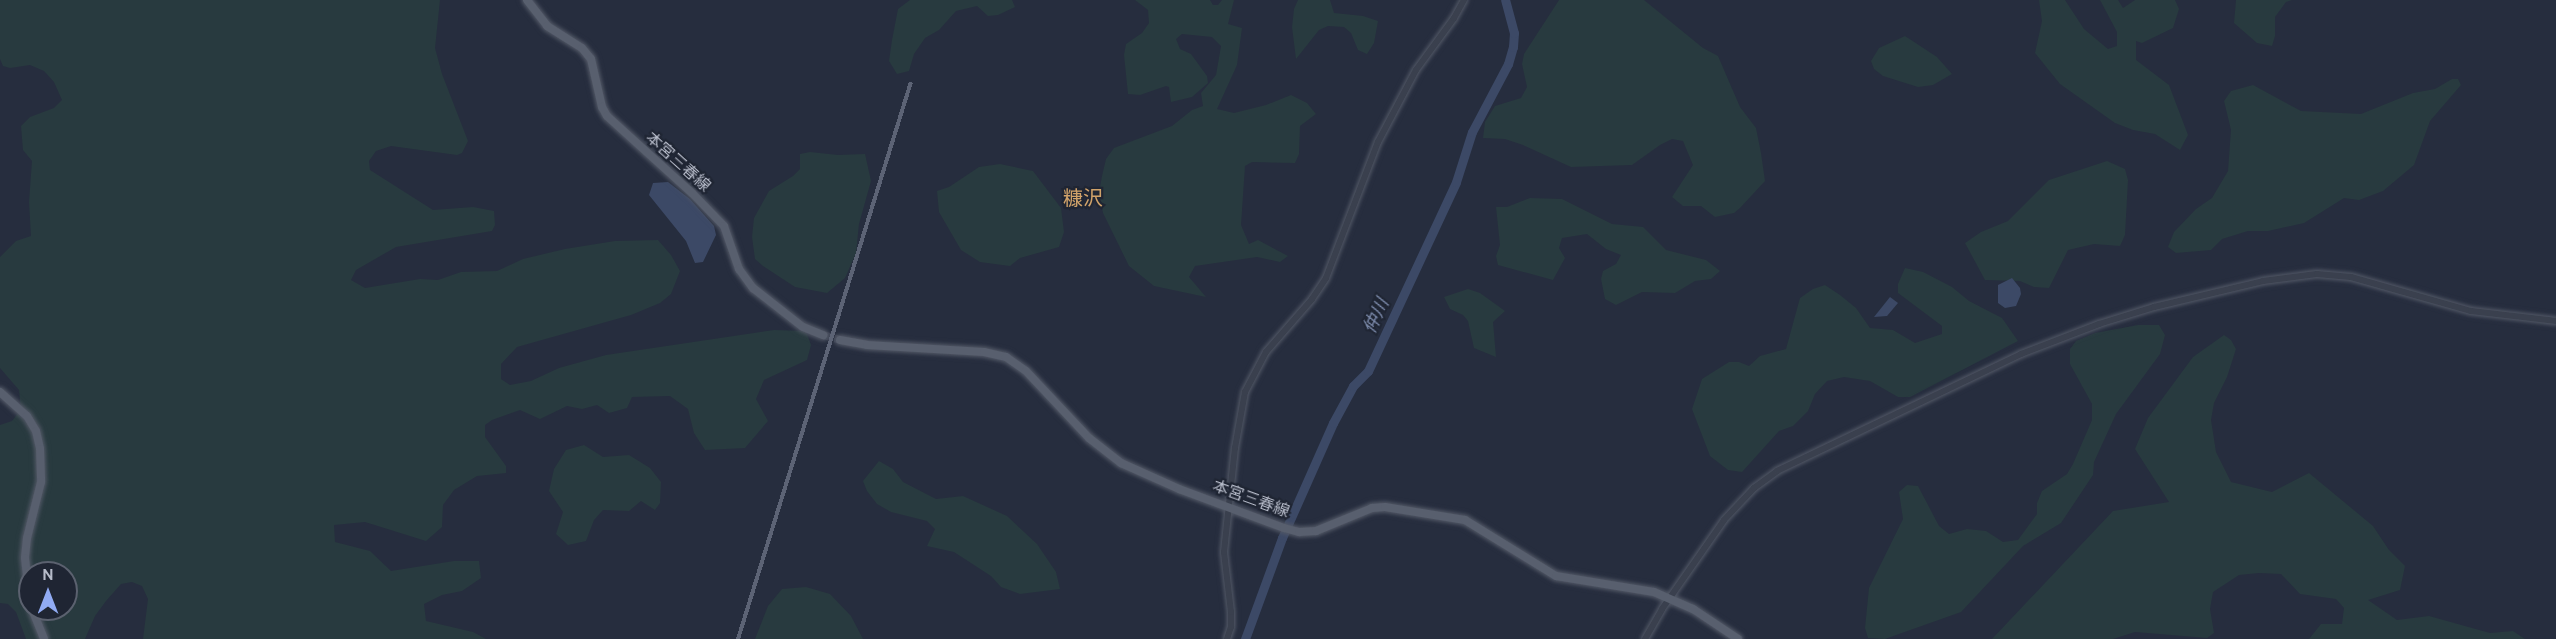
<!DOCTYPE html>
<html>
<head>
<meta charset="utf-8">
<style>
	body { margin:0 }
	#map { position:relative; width:2556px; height:639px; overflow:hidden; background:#262d3e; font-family:Cabin,"Noto Sans JP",sans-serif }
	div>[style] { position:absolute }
	.green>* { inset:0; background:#283a3f }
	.water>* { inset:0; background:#3c4966 }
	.river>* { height:9px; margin:-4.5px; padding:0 4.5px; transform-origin:4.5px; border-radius:4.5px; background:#3c4966 }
	.primary-tunnel>* { height:8px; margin-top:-4px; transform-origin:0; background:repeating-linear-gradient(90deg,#3c4253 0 8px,transparent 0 12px) }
	.roads { filter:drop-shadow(0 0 2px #525866) drop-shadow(0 0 2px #525866) }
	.tertiary>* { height:6px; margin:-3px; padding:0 3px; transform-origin:3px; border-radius:3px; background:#3a404e }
	.primary>* { height:8px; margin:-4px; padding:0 4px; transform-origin:4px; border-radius:4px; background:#585f6e }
	.rail>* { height:4px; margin-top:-2px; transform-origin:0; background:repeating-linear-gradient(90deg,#1f2533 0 4.5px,#5c6375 0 9px); box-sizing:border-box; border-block:2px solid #5c6375 }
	span { translate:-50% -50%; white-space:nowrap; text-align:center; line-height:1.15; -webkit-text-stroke:4.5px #1f2533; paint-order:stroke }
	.street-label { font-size:16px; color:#b6bbc9 }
	.water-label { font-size:18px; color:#7f8eaf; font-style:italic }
	.quarter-label { font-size:20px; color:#d0a26a }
	.north { position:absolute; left:18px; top:561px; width:60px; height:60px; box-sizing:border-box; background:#1f2533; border:2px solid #5b616f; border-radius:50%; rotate:0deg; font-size:16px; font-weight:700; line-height:24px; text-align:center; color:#b6bbc9 }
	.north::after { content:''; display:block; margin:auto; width:21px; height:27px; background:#91abf3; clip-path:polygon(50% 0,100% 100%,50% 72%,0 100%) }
</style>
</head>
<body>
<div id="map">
	<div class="green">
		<div style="clip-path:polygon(evenodd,0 0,440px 0,435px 48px,442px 74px,468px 141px,462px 153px,457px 155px,391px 146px,376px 151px,369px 161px,370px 170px,433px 210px,473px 207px,494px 211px,495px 225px,492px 231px,396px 247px,356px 270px,351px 280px,365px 288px,420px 279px,438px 280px,461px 272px,497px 271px,523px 259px,565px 249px,615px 241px,658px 240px,671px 255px,680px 271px,671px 294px,660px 303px,631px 315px,517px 347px,501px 364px,501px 379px,510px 385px,531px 381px,559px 368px,606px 355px,774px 330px,806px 331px,811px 345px,807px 360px,764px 380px,756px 399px,768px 421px,745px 448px,705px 450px,694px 433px,688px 409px,670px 396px,632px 397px,627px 408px,609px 413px,597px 405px,582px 409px,567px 406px,540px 419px,520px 410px,492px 420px,485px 425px,485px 437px,506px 466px,506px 473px,477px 476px,454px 490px,443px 505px,442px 527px,426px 541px,365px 522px,334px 525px,335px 542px,370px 551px,391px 571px,454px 561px,479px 561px,481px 578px,462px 591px,442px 595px,424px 604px,426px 621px,473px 632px,486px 639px,143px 639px,148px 599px,142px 586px,132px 582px,121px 584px,106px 601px,95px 616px,85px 639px,26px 639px,16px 612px,8px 604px,0 603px,0 425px,12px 421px,21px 409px,19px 390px,0 368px,0 257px,16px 241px,31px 236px,29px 202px,32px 161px,23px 150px,21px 126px,30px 117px,54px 108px,62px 100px,54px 82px,44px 71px,30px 65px,10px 68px,3px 66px,0 59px,0 0,30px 573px,66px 573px,66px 609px,30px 609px,30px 573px)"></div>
		<div style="clip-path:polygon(910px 0,1012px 0,1015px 7px,998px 15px,988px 16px,977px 6px,956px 11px,939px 30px,925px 38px,914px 54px,909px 71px,897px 74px,889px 61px,892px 40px,898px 9px)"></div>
		<div style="clip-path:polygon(1135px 0,1210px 0,1213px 5px,1218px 5px,1222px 0,1234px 0,1228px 24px,1242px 28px,1237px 65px,1217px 109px,1234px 113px,1266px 105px,1291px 95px,1307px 103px,1316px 114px,1300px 126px,1299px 154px,1295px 163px,1252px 162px,1245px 166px,1241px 225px,1249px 244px,1258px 240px,1288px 256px,1280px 262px,1257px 257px,1195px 266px,1189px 277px,1206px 297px,1154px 286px,1129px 266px,1103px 213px,1099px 193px,1102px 176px,1106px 159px,1114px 148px,1172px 126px,1192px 110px,1203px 106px,1201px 93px,1216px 75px,1221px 46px,1212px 37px,1182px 34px,1176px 39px,1180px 49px,1191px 54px,1207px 76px,1208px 83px,1192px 97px,1171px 102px,1169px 87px,1166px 86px,1140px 95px,1128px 94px,1124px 55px,1126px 44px,1142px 33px,1149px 23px,1148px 10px)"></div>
		<div style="clip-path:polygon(1298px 0,1330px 0,1334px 13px,1363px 16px,1378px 21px,1374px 43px,1367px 54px,1358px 50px,1351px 33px,1344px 27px,1328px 26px,1319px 30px,1296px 59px,1292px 27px,1294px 9px)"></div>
		<div style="clip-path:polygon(1559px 0,1644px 0,1703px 48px,1718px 56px,1740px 107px,1756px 128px,1761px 153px,1765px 181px,1740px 208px,1734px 213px,1715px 217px,1701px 206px,1683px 206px,1672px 197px,1693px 165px,1683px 141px,1672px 139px,1660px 145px,1632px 165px,1571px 167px,1523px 145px,1505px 139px,1483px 138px,1485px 122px,1495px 106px,1521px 98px,1527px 87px,1522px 64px,1524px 54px)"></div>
		<div style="clip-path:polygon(2039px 0,2065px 0,2084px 29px,2108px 49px,2117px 46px,2117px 32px,2100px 0,2118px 0,2123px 8px,2135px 0,2175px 0,2179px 9px,2173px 28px,2142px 43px,2136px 41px,2136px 60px,2169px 85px,2188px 135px,2180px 150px,2155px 134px,2133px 130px,2115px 123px,2060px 84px,2035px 53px,2042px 21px)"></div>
		<div style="clip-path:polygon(2236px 0,2292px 0,2286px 2px,2275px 17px,2275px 36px,2272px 46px,2257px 43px,2234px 23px)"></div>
		<div style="clip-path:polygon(1905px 36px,1937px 57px,1952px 74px,1933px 85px,1918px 87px,1883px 76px,1874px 69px,1871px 61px,1879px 48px)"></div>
		<div style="clip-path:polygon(2452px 79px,2458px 79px,2461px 85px,2430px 121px,2414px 165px,2383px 191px,2359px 200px,2344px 198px,2304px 223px,2268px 231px,2248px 231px,2222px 239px,2211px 250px,2176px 253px,2168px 247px,2174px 232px,2196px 209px,2212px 198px,2228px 171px,2231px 130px,2224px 101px,2231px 91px,2253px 85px,2301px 111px,2361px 114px,2413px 93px,2435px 89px)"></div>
		<div style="clip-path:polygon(810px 152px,838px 155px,865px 154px,871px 181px,859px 224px,856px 253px,845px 278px,827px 293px,795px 287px,763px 266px,755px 259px,752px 237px,754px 218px,769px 191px,793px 176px,800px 169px,800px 154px)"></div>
		<div style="clip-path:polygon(2107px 161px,2125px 169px,2128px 180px,2125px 235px,2120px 246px,2094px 244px,2068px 250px,2049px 288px,2034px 287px,2020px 281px,1985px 280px,1965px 243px,1981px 232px,2008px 221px,2049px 180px)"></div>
		<div style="clip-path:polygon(1000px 164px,1033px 171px,1061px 208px,1064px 232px,1059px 247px,1020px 258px,1010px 266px,980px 262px,961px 250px,939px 212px,937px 191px,949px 187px,979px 167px)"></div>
		<div style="clip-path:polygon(1530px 198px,1562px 199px,1612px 224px,1643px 227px,1666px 250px,1706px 260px,1720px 271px,1711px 279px,1695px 281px,1675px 293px,1642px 292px,1616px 305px,1605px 299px,1601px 279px,1603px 271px,1616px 264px,1621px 255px,1606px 249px,1587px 234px,1562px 238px,1559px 248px,1565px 258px,1553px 280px,1498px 265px,1496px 256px,1500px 245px,1496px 207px,1507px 207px)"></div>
		<div style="clip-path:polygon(1905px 268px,1923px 272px,1952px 287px,1969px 301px,2002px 318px,2018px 341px,1910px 397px,1898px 397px,1870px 381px,1844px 377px,1827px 381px,1815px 394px,1808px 411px,1793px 426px,1779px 431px,1742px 472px,1728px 470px,1710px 456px,1692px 409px,1702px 379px,1729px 362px,1739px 362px,1749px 366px,1760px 356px,1786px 349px,1800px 298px,1813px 289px,1825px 285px,1840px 295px,1856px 308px,1870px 328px,1893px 330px,1915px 343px,1942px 334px,1942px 326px,1898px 293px,1898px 284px)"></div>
		<div style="clip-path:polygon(1468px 289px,1480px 293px,1505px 311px,1493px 322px,1496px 357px,1474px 348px,1468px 321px,1463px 315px,1450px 309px,1444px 297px)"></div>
		<div style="clip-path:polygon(2138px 325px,2159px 325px,2165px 335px,2160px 354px,2116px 414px,2094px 462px,2093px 475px,2061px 523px,2023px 546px,1961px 612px,1885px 639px,1868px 638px,1865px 628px,1869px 588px,1903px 519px,1899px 492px,1907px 485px,1918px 486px,1939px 526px,1949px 534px,1967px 529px,1986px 531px,2003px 542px,2018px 540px,2037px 514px,2037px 503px,2042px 491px,2067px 474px,2073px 464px,2092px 420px,2092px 404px,2070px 364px,2070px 349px,2076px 341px,2095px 333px)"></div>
		<div style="clip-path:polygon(2224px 335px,2231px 340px,2236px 349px,2227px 377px,2214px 403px,2211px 420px,2216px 452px,2231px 482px,2272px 492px,2309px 473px,2373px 526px,2389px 550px,2405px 566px,2400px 590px,2368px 600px,2397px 620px,2429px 616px,2490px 633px,2513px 631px,2525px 639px,2309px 639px,2321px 624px,2342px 624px,2344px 608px,2336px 599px,2300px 594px,2281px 574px,2259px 573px,2239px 575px,2213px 592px,2210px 609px,2214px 633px,2207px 638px,2135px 632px,2113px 639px,1992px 639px,2113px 511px,2169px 502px,2135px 449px,2148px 418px,2193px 357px)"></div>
		<div style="clip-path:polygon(584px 445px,603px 457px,629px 455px,650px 468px,661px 482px,660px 503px,655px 510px,641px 501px,629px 511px,603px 510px,594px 520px,586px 541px,568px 545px,556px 534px,563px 512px,549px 491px,554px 469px,566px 450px)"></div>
		<div style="clip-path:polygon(879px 461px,893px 469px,903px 482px,936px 499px,963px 496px,1007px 516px,1037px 544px,1056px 572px,1060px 589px,1020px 594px,1001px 587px,991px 576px,954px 552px,927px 546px,935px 529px,927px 521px,891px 512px,877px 504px,867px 491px,863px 481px)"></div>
		<div style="clip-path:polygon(806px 587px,830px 594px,851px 616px,863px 639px,755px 639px,768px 606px,782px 589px)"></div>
	</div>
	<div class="water">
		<div style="clip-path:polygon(668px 182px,690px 199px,714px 226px,716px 235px,703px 262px,695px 263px,686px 241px,649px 195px,653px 183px)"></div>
		<div style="clip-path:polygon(2012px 278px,2020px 288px,2021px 294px,2016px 306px,2005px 308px,1998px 303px,1998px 285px)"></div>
		<div style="clip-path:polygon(1890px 297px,1898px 303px,1887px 316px,1874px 317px)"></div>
	</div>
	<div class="river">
		<div style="left:1245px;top:639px;width:108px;rotate:-69.9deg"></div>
		<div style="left:1282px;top:538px;width:126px;rotate:-66.1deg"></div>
		<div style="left:1333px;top:423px;width:42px;rotate:-61.6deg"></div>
		<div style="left:1353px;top:386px;width:21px;rotate:-45deg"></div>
		<div style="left:1368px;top:371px;width:208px;rotate:-65deg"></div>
		<div style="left:1456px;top:182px;width:52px;rotate:-72.3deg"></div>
		<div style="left:1472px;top:132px;width:77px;rotate:-62.1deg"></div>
		<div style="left:1508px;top:64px;width:18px;rotate:-74deg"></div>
		<div style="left:1513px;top:47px;width:14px;rotate:-86deg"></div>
		<div style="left:1514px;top:33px;width:34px;rotate:-105deg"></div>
	</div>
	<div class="primary-tunnel">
		<div style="left:823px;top:335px;width:18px;rotate:16deg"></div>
	</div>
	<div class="roads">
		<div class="tertiary">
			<div style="left:1227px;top:639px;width:13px;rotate:-72deg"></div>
			<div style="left:1231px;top:627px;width:15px;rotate:-90deg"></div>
			<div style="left:1231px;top:612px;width:60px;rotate:-96.7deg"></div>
			<div style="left:1224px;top:552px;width:105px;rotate:-84deg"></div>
			<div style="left:1235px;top:448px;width:57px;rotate:-79.9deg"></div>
			<div style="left:1245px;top:392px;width:45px;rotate:-62.3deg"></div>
			<div style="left:1266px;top:352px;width:70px;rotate:-49deg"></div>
			<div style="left:1312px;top:299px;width:25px;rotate:-56deg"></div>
			<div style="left:1326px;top:278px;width:146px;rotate:-69.1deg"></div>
			<div style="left:1378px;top:142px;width:81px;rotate:-62.2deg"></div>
			<div style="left:1416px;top:70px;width:64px;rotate:-53.8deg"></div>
			<div style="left:1454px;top:18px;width:21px;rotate:-61deg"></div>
			<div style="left:1645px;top:639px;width:34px;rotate:-60deg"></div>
			<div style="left:1662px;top:609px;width:108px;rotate:-55.1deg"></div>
			<div style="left:1724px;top:520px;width:44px;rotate:-46.8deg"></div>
			<div style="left:1754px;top:488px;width:29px;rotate:-36deg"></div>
			<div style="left:1777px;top:471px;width:271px;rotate:-25.6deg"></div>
			<div style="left:2021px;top:354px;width:84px;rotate:-21deg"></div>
			<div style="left:2099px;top:324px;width:58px;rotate:-17.2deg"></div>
			<div style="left:2154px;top:307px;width:112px;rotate:-13.4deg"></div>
			<div style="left:2263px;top:281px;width:54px;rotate:-7.4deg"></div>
			<div style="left:2317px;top:274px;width:34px;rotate:5deg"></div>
			<div style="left:2351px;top:277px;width:125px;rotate:15.8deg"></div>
			<div style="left:2471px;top:311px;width:86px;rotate:6.7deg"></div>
		</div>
		<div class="primary">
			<div style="left:527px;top:0;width:33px;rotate:52deg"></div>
			<div style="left:547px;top:26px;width:41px;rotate:32.2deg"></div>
			<div style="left:582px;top:48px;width:14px;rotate:51deg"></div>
			<div style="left:591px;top:59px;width:49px;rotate:77.1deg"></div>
			<div style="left:602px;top:107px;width:10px;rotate:61deg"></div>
			<div style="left:607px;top:116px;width:115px;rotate:42.2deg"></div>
			<div style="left:692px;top:193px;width:46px;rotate:45.9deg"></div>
			<div style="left:724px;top:226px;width:46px;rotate:70.8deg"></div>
			<div style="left:739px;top:269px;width:24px;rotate:54deg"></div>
			<div style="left:753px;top:288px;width:63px;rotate:38deg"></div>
			<div style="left:803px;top:327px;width:22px;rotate:22deg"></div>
			<div style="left:840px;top:340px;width:27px;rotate:10deg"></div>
			<div style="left:867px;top:345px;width:117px;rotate:3.4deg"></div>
			<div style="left:984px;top:352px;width:23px;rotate:13deg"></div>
			<div style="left:1006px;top:357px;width:24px;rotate:35deg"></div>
			<div style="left:1026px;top:371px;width:92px;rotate:46.8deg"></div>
			<div style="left:1089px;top:438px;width:41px;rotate:38deg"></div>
			<div style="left:1121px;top:463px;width:64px;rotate:24.1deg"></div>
			<div style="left:1179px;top:489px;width:112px;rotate:20.4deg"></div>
			<div style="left:1284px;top:528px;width:16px;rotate:15deg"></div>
			<div style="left:1299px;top:532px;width:17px;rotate:-3deg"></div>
			<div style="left:1316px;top:531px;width:61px;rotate:-22.3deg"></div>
			<div style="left:1372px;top:508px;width:13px;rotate:-4deg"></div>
			<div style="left:1385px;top:507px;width:81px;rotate:9.2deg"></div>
			<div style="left:1465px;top:520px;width:107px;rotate:31.6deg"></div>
			<div style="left:1556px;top:576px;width:99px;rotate:9.3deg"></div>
			<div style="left:1654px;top:592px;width:43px;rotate:23.6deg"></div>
			<div style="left:1693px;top:609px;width:54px;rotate:33.7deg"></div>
			<div style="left:0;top:392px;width:36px;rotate:42deg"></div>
			<div style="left:27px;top:416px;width:17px;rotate:59deg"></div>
			<div style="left:36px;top:431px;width:18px;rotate:77deg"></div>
			<div style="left:40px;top:449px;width:33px;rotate:88deg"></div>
			<div style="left:41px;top:482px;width:58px;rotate:104deg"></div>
			<div style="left:27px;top:538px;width:20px;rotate:96deg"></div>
			<div style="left:25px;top:558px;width:45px;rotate:83.7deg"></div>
			<div style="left:32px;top:609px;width:32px;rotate:68deg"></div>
		</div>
	</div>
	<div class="rail">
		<div style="left:738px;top:639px;width:583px;rotate:-72.75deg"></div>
	</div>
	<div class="street-label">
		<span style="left:678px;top:162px;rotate:42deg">本宮三春線</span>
		<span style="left:1251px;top:499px;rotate:20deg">本宮三春線</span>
	</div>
	<div class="water-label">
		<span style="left:1376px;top:316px;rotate:-65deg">仲川</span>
	</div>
	<div class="quarter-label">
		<span style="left:1083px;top:198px">糠沢</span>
	</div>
	<div class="north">N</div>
</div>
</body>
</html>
